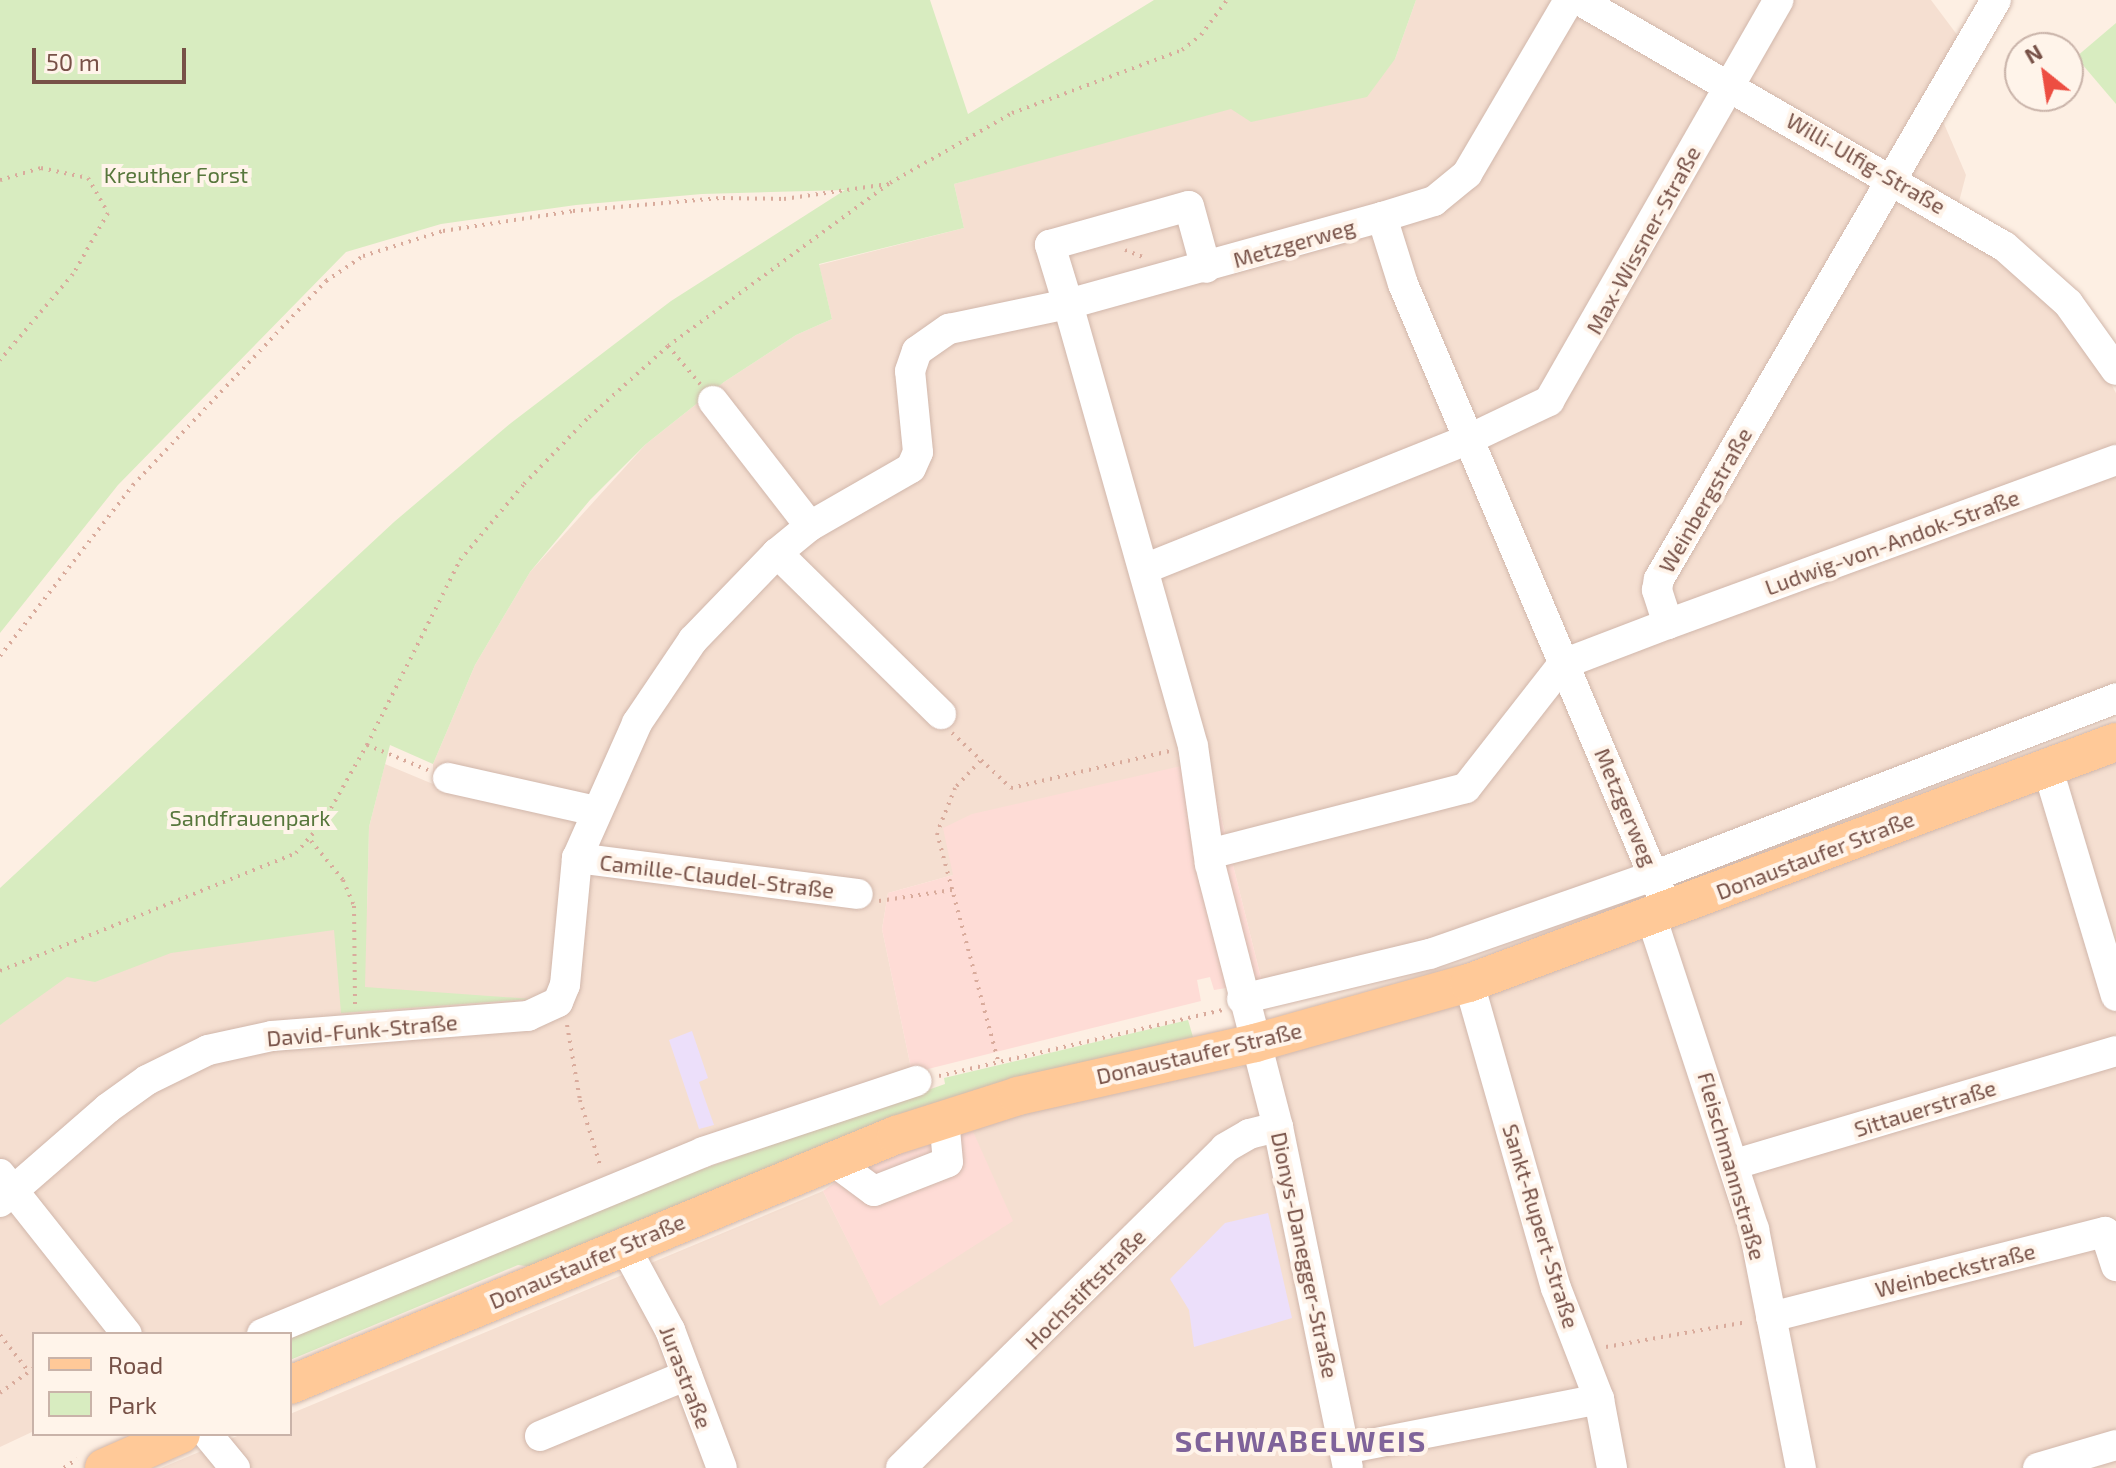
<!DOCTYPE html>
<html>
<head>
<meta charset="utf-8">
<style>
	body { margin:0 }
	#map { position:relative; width:2116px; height:1468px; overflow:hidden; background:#fdefe3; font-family:"Exo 2",sans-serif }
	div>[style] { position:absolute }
	.residential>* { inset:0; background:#f5dfd1 }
	.commercial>* { inset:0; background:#fedcd6 }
	.education>* { inset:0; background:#ecdffa }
	.green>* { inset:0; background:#d8ecc0 }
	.path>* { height:4px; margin-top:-2px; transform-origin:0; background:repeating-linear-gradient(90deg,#d9ab9c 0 2px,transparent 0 8px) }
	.roads { filter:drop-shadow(0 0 2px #d1b7ab) drop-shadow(0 0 2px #d1b7ab) }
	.minor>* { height:30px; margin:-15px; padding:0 15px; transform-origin:15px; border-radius:15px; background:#fff }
	.major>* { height:38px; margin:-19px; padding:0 19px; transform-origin:19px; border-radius:19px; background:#ffc998 }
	span { translate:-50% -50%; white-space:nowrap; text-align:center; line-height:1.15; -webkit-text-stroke:8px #fff4ea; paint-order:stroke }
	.street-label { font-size:22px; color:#775147 }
	.park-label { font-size:22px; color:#57773c }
	.district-label { font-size:30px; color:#7f639a; font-weight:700; letter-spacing:2px }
	.legend { position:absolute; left:32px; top:1332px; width:260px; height:104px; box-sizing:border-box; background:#fff4ea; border:2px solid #c9b3a9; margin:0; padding:10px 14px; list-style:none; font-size:24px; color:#775147 }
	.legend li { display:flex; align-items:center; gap:16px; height:40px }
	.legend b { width:40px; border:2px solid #c9b3a9 }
	.north { position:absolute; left:2004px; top:32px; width:80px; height:80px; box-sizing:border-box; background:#fff4ea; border:2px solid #c9b3a9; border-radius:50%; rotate:330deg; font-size:22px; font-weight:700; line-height:32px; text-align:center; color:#775147 }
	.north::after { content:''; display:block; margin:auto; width:28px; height:36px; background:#ed4e42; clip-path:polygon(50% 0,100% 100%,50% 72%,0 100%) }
	.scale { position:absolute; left:32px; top:48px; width:154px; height:36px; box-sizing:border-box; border:4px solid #775147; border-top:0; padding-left:10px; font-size:24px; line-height:28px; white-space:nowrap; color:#775147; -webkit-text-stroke:6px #fff4ea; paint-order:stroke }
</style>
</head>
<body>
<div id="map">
	<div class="residential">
		<div style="clip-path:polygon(1416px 0,1931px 0,1958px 36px,1930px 91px,1966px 175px,1952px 228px,2017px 269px,2088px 342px,2116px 393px,2116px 685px,1436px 941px,1262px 982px,1207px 760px,953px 875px,888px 893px,882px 929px,912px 1073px,498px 1223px,241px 1334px,34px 1334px,34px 1431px,0 1447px,0 988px,367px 910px,369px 827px,385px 764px,433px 784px,433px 764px,475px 665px,530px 572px,646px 444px,724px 382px,796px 335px,832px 319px,819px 265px,964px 228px,954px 184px,1395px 59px)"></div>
		<div style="clip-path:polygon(2116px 761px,2116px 1468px,161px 1468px,242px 1434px,290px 1434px,290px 1414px,823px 1191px,880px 1305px,971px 1127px,1099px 1092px,1238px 1068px,1409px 1018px)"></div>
	</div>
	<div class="commercial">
		<div style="clip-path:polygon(1207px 760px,1262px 982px,1214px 990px,1210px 977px,1197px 980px,1201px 1001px,912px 1073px,882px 929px,888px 893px,953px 875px,943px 828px,972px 814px)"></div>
		<div style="clip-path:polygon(971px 1127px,1013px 1221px,880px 1306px,823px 1191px,858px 1166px)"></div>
	</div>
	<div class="education">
		<div style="clip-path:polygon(692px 1031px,708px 1078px,699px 1082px,714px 1125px,699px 1129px,669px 1040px)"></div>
		<div style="clip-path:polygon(1268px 1213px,1292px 1318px,1194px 1347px,1189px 1310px,1170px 1279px,1225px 1223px)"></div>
	</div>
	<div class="green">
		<div style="clip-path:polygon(0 0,930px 0,968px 114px,1154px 0,1416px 0,1395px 59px,1367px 97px,1251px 122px,1231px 109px,954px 184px,964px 228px,819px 264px,832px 319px,796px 335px,724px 382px,646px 444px,590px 500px,530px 572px,475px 665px,433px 764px,390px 745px,369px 827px,365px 987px,532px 999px,341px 1013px,334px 930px,171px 953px,95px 982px,67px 977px,0 1025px,0 888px,394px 522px,511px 423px,671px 301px,845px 190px,702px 194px,576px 205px,441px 224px,346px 252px,118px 485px,0 633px)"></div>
		<div style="clip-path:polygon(2116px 23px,2116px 104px,2076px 57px)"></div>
		<div style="clip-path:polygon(1188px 1020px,1193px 1037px,998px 1084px,534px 1267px,518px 1265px,290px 1360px,290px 1334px,578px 1213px,945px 1084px,944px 1078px)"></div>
	</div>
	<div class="path">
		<div style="left:0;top:180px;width:43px;rotate:-16.3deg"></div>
		<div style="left:41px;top:168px;width:48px;rotate:12deg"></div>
		<div style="left:88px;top:178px;width:40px;rotate:60.3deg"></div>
		<div style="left:108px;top:213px;width:70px;rotate:119.8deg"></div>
		<div style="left:73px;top:274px;width:113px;rotate:130.3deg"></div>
		<div style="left:1125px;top:250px;width:19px;rotate:21deg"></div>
		<div style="left:668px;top:346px;width:50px;rotate:49.9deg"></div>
		<div style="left:0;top:656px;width:217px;rotate:-52.1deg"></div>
		<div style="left:133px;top:485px;width:281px;rotate:-46.6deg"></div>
		<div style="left:326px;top:281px;width:45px;rotate:-34deg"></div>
		<div style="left:363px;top:256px;width:84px;rotate:-17.4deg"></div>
		<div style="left:443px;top:231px;width:132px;rotate:-8.7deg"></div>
		<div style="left:573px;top:211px;width:151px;rotate:-5deg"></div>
		<div style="left:723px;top:198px;width:61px;rotate:0.9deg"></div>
		<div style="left:784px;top:199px;width:105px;rotate:-8.2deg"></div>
		<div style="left:952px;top:733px;width:81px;rotate:43deg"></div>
		<div style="left:1011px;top:788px;width:163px;rotate:-13.1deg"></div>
		<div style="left:367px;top:745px;width:66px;rotate:22.3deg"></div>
		<div style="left:980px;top:761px;width:37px;rotate:133deg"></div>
		<div style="left:955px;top:788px;width:48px;rotate:111.8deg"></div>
		<div style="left:937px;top:833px;width:236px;rotate:75deg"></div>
		<div style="left:311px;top:841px;width:50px;rotate:50.6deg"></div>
		<div style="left:343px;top:880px;width:28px;rotate:67deg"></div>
		<div style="left:354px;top:906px;width:98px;rotate:89.4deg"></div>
		<div style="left:879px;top:901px;width:74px;rotate:-8.6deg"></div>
		<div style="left:0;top:971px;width:319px;rotate:-21.7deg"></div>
		<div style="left:296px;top:853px;width:41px;rotate:-48.9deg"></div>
		<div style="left:323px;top:822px;width:89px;rotate:-60.3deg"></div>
		<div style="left:367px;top:745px;width:207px;rotate:-63.3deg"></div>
		<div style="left:460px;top:560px;width:99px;rotate:-49.9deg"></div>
		<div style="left:524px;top:484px;width:93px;rotate:-45.9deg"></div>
		<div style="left:589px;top:417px;width:106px;rotate:-41.9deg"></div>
		<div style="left:668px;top:346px;width:275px;rotate:-36.3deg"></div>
		<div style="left:890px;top:183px;width:141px;rotate:-29.8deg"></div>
		<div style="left:1012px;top:113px;width:181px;rotate:-20.3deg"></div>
		<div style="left:1182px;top:50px;width:24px;rotate:-38deg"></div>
		<div style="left:1201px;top:35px;width:44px;rotate:-53.4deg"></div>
		<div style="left:567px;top:1025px;width:76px;rotate:80.2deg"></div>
		<div style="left:580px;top:1100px;width:71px;rotate:72.8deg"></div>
		<div style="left:939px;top:1076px;width:291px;rotate:-13.1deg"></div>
		<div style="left:0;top:1335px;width:47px;rotate:51.9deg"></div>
		<div style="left:1606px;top:1347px;width:143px;rotate:-10.1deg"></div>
		<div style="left:0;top:1393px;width:42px;rotate:-36.3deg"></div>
		<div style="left:64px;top:1468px;width:16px;rotate:-35deg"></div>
	</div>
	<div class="roads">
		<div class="minor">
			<div style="left:1579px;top:0;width:491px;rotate:30.1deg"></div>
			<div style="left:2004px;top:246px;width:86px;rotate:41.7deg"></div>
			<div style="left:2068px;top:303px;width:82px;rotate:54.4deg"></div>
			<div style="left:1382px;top:217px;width:54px;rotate:-17.1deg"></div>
			<div style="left:1434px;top:201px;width:43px;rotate:-39.3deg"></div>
			<div style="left:1467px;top:174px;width:202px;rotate:-59.6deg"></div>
			<div style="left:713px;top:401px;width:158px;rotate:52.2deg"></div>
			<div style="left:777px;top:553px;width:230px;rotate:44.5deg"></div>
			<div style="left:1144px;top:569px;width:350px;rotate:-21.8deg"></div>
			<div style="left:1469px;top:439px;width:89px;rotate:-25.4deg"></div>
			<div style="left:1549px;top:401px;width:462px;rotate:-60.2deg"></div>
			<div style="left:1668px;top:624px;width:477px;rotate:-20.1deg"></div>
			<div style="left:2047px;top:766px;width:240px;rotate:73.3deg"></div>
			<div style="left:448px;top:778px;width:152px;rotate:12.6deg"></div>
			<div style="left:1209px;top:854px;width:265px;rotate:-14.4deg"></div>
			<div style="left:1466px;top:788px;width:157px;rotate:-52deg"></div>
			<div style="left:1563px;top:664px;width:112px;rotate:-20.9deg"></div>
			<div style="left:1668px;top:624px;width:36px;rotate:-108deg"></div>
			<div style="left:1657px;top:590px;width:11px;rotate:-80deg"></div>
			<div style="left:1659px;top:579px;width:670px;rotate:-59.8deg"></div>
			<div style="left:577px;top:858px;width:283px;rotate:7.3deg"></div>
			<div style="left:1651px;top:916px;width:330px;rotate:71.8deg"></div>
			<div style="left:1754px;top:1229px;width:244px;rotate:78.9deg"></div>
			<div style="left:1469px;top:983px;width:317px;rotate:74.1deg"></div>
			<div style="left:1556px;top:1288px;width:119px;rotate:68.8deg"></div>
			<div style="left:1599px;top:1399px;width:70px;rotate:79.3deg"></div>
			<div style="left:1242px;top:999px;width:193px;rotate:-13.5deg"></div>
			<div style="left:1430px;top:954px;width:239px;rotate:-19.3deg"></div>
			<div style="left:1656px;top:875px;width:493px;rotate:-21deg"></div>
			<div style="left:832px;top:1160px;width:52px;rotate:36.4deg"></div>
			<div style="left:874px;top:1191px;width:79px;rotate:-21.4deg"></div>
			<div style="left:948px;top:1162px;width:43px;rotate:-95.3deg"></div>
			<div style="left:1735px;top:1164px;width:397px;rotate:-16.5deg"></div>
			<div style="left:0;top:1174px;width:204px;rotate:51.6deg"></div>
			<div style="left:0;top:1202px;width:143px;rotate:-41deg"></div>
			<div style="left:108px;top:1108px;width:48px;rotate:-35.7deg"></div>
			<div style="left:147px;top:1080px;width:68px;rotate:-26.2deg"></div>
			<div style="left:208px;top:1050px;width:66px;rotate:-12.3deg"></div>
			<div style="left:272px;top:1036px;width:257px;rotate:-4.5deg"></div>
			<div style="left:528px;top:1016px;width:33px;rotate:-25deg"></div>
			<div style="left:558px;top:1002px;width:18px;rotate:-68deg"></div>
			<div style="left:565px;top:985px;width:128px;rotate:-84.6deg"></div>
			<div style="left:577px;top:858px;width:148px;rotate:-66deg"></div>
			<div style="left:637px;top:723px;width:100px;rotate:-56deg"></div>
			<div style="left:693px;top:640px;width:121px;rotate:-46deg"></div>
			<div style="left:777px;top:553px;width:43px;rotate:-39.3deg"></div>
			<div style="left:810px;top:526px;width:116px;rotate:-29.9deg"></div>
			<div style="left:911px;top:468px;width:17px;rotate:-66deg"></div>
			<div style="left:918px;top:452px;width:81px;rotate:-95.6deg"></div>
			<div style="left:910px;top:371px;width:21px;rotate:-71deg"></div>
			<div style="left:917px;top:351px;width:39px;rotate:-35deg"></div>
			<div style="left:949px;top:329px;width:122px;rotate:-11.9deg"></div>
			<div style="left:1068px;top:304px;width:62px;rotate:-107deg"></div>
			<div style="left:1050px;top:245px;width:144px;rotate:-15.7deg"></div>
			<div style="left:1189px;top:206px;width:64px;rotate:74.7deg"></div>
			<div style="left:624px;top:1245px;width:97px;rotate:61.6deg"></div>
			<div style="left:670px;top:1330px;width:147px;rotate:69.4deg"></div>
			<div style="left:1771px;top:1317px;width:345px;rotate:-14.3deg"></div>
			<div style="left:2105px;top:1232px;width:36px;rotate:72deg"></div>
			<div style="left:262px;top:1334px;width:477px;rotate:-22.4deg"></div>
			<div style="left:703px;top:1152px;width:225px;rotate:-18.4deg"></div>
			<div style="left:207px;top:1434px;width:44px;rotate:50.5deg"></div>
			<div style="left:540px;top:1436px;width:159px;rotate:-22.5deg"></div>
			<div style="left:1345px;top:1449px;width:259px;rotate:-11.1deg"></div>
			<div style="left:901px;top:1468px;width:455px;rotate:-44.6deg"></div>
			<div style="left:1225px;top:1148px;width:28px;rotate:-30deg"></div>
			<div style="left:1249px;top:1134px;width:30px;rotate:-14deg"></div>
			<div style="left:1348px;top:1468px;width:348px;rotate:-101.6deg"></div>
			<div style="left:1278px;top:1127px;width:272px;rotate:-104.5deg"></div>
			<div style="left:1210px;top:864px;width:119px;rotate:-98.2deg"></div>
			<div style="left:1193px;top:746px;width:459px;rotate:-105.8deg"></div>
			<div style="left:1068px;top:304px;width:326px;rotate:-15.5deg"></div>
			<div style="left:1382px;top:217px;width:70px;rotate:72.6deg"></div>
			<div style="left:1403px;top:284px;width:680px;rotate:67.06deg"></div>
			<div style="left:2038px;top:1468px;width:81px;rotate:-16.4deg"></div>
		</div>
		<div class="major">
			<div style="left:290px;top:1385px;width:656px;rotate:-22.42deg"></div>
			<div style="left:896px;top:1135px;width:128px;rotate:-17.7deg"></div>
			<div style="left:1018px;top:1096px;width:243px;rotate:-12.6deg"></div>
			<div style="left:1255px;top:1043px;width:222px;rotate:-15.7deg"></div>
			<div style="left:1469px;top:983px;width:690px;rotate:-20.43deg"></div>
			<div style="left:104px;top:1468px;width:84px;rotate:-23.8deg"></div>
		</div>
	</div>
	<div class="street-label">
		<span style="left:1866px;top:163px;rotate:30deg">Willi-Ulfig-Straße</span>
		<span style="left:1643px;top:240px;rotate:-61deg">Max-Wissner-Straße</span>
		<span style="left:1294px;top:243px;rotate:-16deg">Metzgerweg</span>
		<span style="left:1705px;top:500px;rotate:-60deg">Weinbergstraße</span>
		<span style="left:1892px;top:542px;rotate:-20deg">Ludwig-von-Andok-Straße</span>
		<span style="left:1626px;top:807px;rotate:67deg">Metzgerweg</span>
		<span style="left:1815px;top:855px;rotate:-21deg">Donaustaufer Straße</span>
		<span style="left:717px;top:876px;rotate:7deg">Camille-Claudel-Straße</span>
		<span style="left:362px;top:1030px;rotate:-5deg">David-Funk-Straße</span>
		<span style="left:1199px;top:1053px;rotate:-13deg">Donaustaufer Straße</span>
		<span style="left:1925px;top:1108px;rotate:-17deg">Sittauerstraße</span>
		<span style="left:1732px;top:1166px;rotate:74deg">Fleischmannstraße</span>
		<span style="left:1541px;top:1226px;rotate:73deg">Sankt-Rupert-Straße</span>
		<span style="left:1305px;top:1255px;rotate:78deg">Dionys-Danegger-Straße</span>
		<span style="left:587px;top:1261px;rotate:-23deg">Donaustaufer Straße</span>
		<span style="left:1955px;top:1270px;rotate:-14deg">Weinbeckstraße</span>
		<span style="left:1085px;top:1289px;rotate:-45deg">Hochstiftstraße</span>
		<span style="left:686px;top:1377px;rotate:69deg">Jurastraße</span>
	</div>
	<div class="park-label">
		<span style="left:176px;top:175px">Kreuther Forst</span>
		<span style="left:250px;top:818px">Sandfrauenpark</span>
	</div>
	<div class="district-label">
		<span style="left:1301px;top:1440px">SCHWABELWEIS</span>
	</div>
	<ul class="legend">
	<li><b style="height:10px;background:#ffc998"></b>Road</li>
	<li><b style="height:22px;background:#d8ecc0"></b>Park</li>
	</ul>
	<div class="north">N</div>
	<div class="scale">50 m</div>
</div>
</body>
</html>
